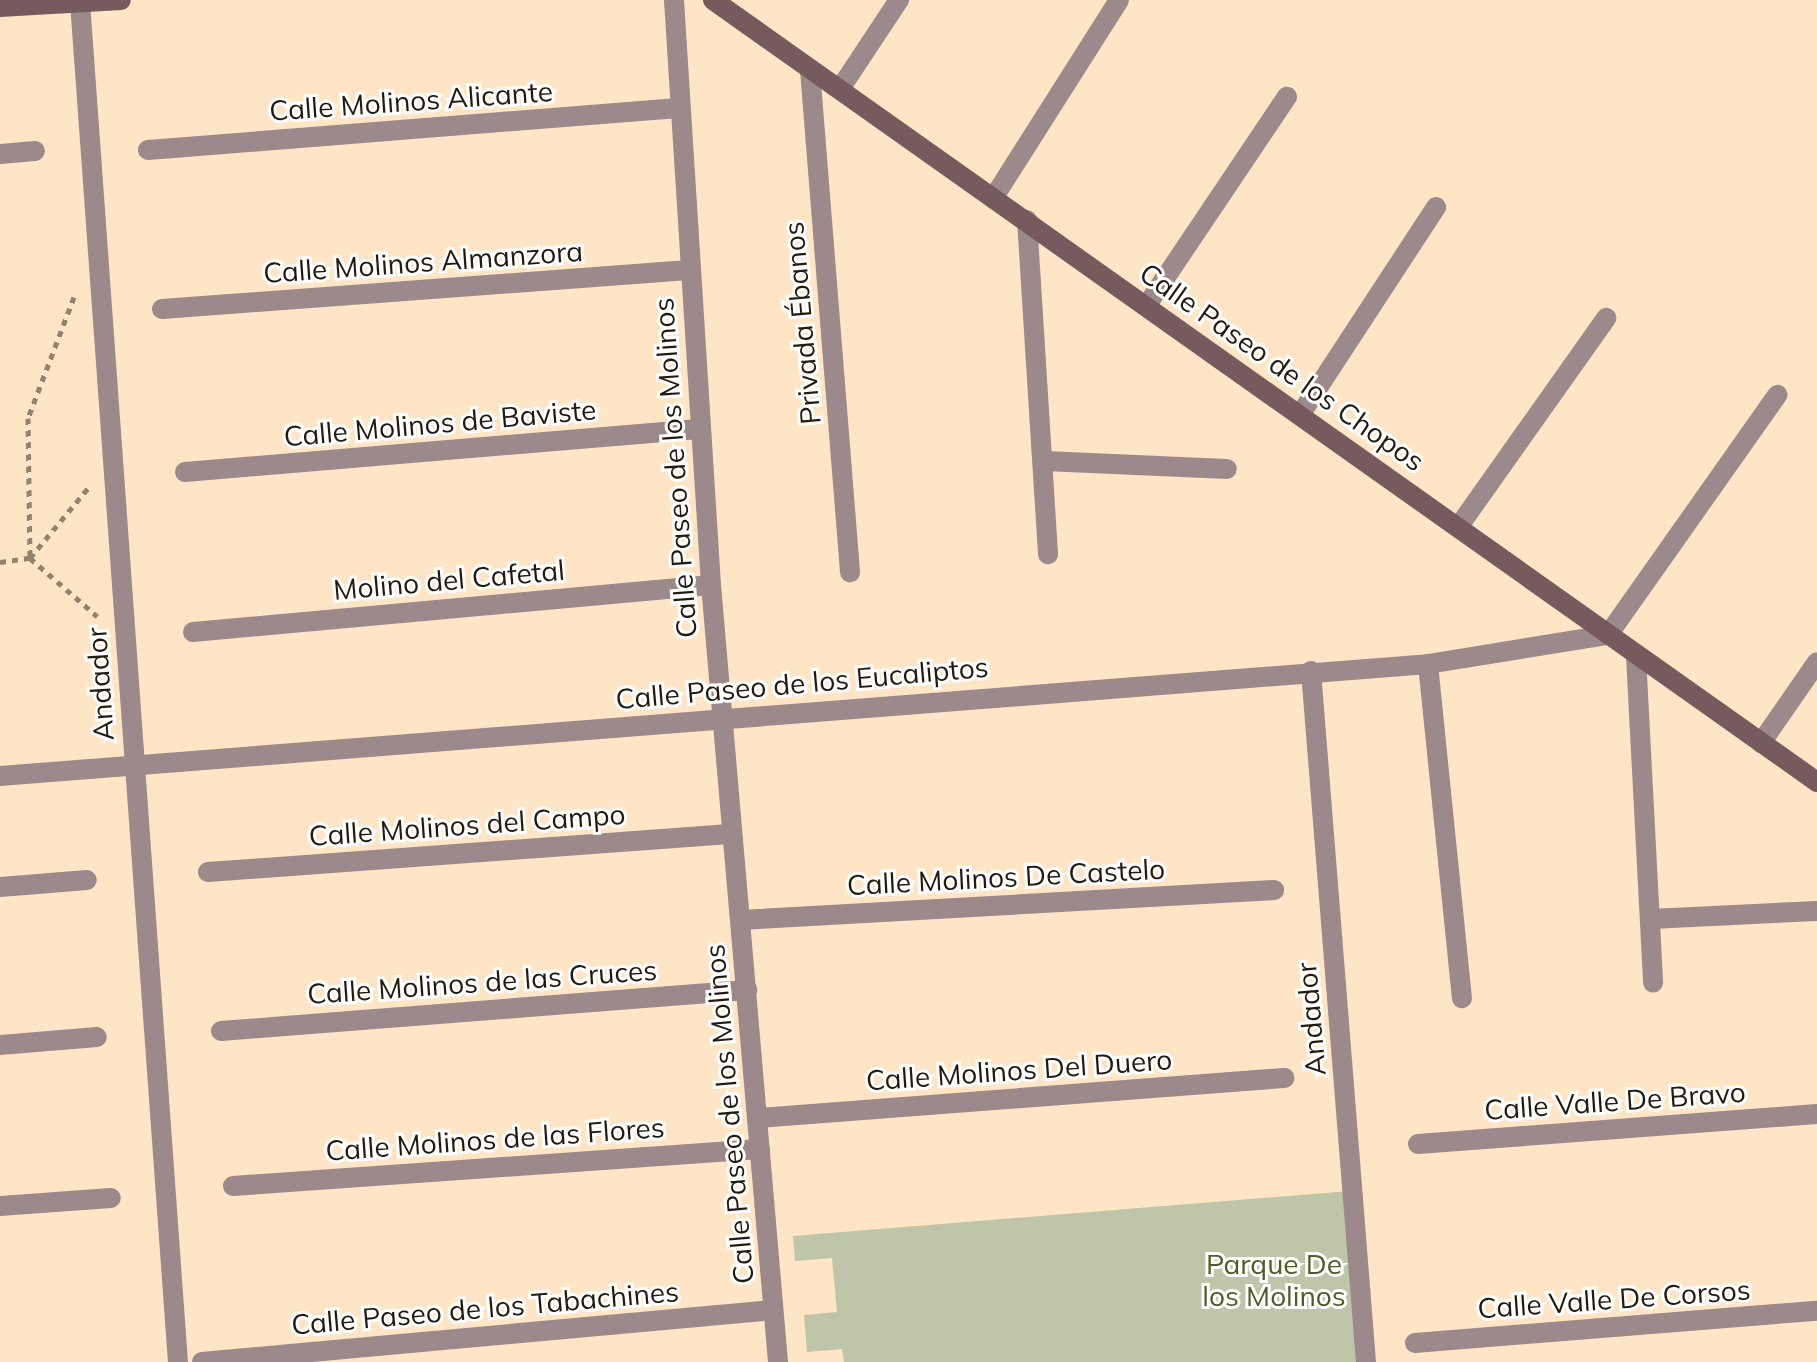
<!DOCTYPE html>
<html>
<head>
<meta charset="utf-8">
<style>
	body { margin:0 }
	#map { position:relative; width:1817px; height:1362px; overflow:hidden; background:#fde5c6; font-family:Mulish,sans-serif }
	div>[style] { position:absolute }
	.green>* { inset:0; background:#bec5a9 }
	.path>* { height:5px; margin-top:-2.5px; transform-origin:0; background:repeating-linear-gradient(90deg,#93826d 0 6px,transparent 0 12px) }
	.street>* { height:20px; margin:-10px; padding:0 10px; transform-origin:10px; border-radius:10px; background:#9b898b }
	.secondary>* { height:20px; margin:-10px; padding:0 10px; transform-origin:10px; border-radius:10px; background:#755b5e }
	span { translate:-50% -50%; white-space:nowrap; text-align:center; line-height:1.15; -webkit-text-stroke:6px #fff; paint-order:stroke }
	.street-label { font-size:28px; color:#231a0f }
	.park-label { font-size:28px; color:#505c25 }
</style>
</head>
<body>
<div id="map">
	<div class="green">
		<div style="clip-path:polygon(1350px 1191px,1365px 1362px,844px 1362px,842px 1349px,807px 1352px,804px 1315px,837px 1312px,832px 1258px,795px 1261px,793px 1236px)"></div>
	</div>
	<div class="path">
		<div style="left:74px;top:297px;width:129px;rotate:110.8deg"></div>
		<div style="left:28px;top:418px;width:140px;rotate:89.2deg"></div>
		<div style="left:30px;top:558px;width:89px;rotate:40.9deg"></div>
		<div style="left:0;top:562px;width:30px;rotate:-8deg"></div>
		<div style="left:30px;top:558px;width:92px;rotate:-50.3deg"></div>
	</div>
	<div class="street">
		<div style="left:674px;top:0;width:586px;rotate:86.38deg"></div>
		<div style="left:711px;top:585px;width:780px;rotate:85.07deg"></div>
		<div style="left:80px;top:2px;width:1364px;rotate:85.88deg"></div>
		<div style="left:810px;top:70px;width:504px;rotate:85.44deg"></div>
		<div style="left:840px;top:89px;width:107px;rotate:-56.5deg"></div>
		<div style="left:148px;top:150px;width:532px;rotate:-4.53deg"></div>
		<div style="left:0;top:154px;width:35px;rotate:-5deg"></div>
		<div style="left:994px;top:197px;width:233px;rotate:-57.6deg"></div>
		<div style="left:1027px;top:220px;width:335px;rotate:86.4deg"></div>
		<div style="left:1147px;top:305px;width:251px;rotate:-56.1deg"></div>
		<div style="left:162px;top:309px;width:528px;rotate:-4.23deg"></div>
		<div style="left:1302px;top:412px;width:245px;rotate:-56.8deg"></div>
		<div style="left:1045px;top:461px;width:182px;rotate:2.5deg"></div>
		<div style="left:185px;top:472px;width:516px;rotate:-4.78deg"></div>
		<div style="left:1459px;top:526px;width:255px;rotate:-54.7deg"></div>
		<div style="left:193px;top:632px;width:520px;rotate:-5.18deg"></div>
		<div style="left:1636px;top:656px;width:327px;rotate:87deg"></div>
		<div style="left:1428px;top:664px;width:336px;rotate:84.2deg"></div>
		<div style="left:1311px;top:671px;width:693px;rotate:85.45deg"></div>
		<div style="left:1761px;top:743px;width:98px;rotate:-55.3deg"></div>
		<div style="left:0;top:776px;width:1432px;rotate:-4.48deg"></div>
		<div style="left:1428px;top:664px;width:182px;rotate:-9.2deg"></div>
		<div style="left:1608px;top:635px;width:294px;rotate:-54.8deg"></div>
		<div style="left:208px;top:872px;width:523px;rotate:-4.16deg"></div>
		<div style="left:0;top:887px;width:87px;rotate:-4.6deg"></div>
		<div style="left:1651px;top:919px;width:166px;rotate:-2.8deg"></div>
		<div style="left:741px;top:920px;width:534px;rotate:-3.22deg"></div>
		<div style="left:221px;top:1031px;width:528px;rotate:-4.46deg"></div>
		<div style="left:0;top:1045px;width:97px;rotate:-4.7deg"></div>
		<div style="left:758px;top:1118px;width:528px;rotate:-4.35deg"></div>
		<div style="left:1418px;top:1144px;width:400px;rotate:-4.3deg"></div>
		<div style="left:233px;top:1186px;width:528px;rotate:-4.02deg"></div>
		<div style="left:0;top:1206px;width:111px;rotate:-4.1deg"></div>
		<div style="left:1415px;top:1343px;width:403px;rotate:-4.6deg"></div>
		<div style="left:202px;top:1362px;width:573px;rotate:-5.2deg"></div>
	</div>
	<div class="secondary">
		<div style="left:713px;top:0;width:1353px;rotate:35.31deg"></div>
		<div style="left:0;top:7px;width:121px;rotate:-3.3deg"></div>
	</div>
	<div class="street-label">
		<span style="left:411px;top:101px;rotate:-4deg">Calle Molinos Alicante</span>
		<span style="left:423px;top:262px;rotate:-4deg">Calle Molinos Almanzora</span>
		<span style="left:802px;top:323px;rotate:-95deg">Privada Ébanos</span>
		<span style="left:1282px;top:367px;rotate:35deg">Calle Paseo de los Chopos</span>
		<span style="left:440px;top:423px;rotate:-5deg">Calle Molinos de Baviste</span>
		<span style="left:675px;top:468px;rotate:-94deg">Calle Paseo de los Molinos</span>
		<span style="left:449px;top:580px;rotate:-5deg">Molino del Cafetal</span>
		<span style="left:802px;top:683px;rotate:-5deg">Calle Paseo de los Eucaliptos</span>
		<span style="left:100px;top:684px;rotate:-94deg">Andador</span>
		<span style="left:467px;top:825px;rotate:-4deg">Calle Molinos del Campo</span>
		<span style="left:1006px;top:877px;rotate:-3deg">Calle Molinos De Castelo</span>
		<span style="left:482px;top:982px;rotate:-4deg">Calle Molinos de las Cruces</span>
		<span style="left:1311px;top:1019px;rotate:-95deg">Andador</span>
		<span style="left:1019px;top:1070px;rotate:-4deg">Calle Molinos Del Duero</span>
		<span style="left:1615px;top:1101px;rotate:-4deg">Calle Valle De Bravo</span>
		<span style="left:729px;top:1114px;rotate:-95deg">Calle Paseo de los Molinos</span>
		<span style="left:495px;top:1139px;rotate:-4deg">Calle Molinos de las Flores</span>
		<span style="left:1614px;top:1299px;rotate:-4deg">Calle Valle De Corsos</span>
		<span style="left:485px;top:1308px;rotate:-5deg">Calle Paseo de los Tabachines</span>
	</div>
	<div class="park-label">
		<span style="left:1274px;top:1280px">Parque De<br>los Molinos</span>
	</div>
</div>
</body>
</html>
